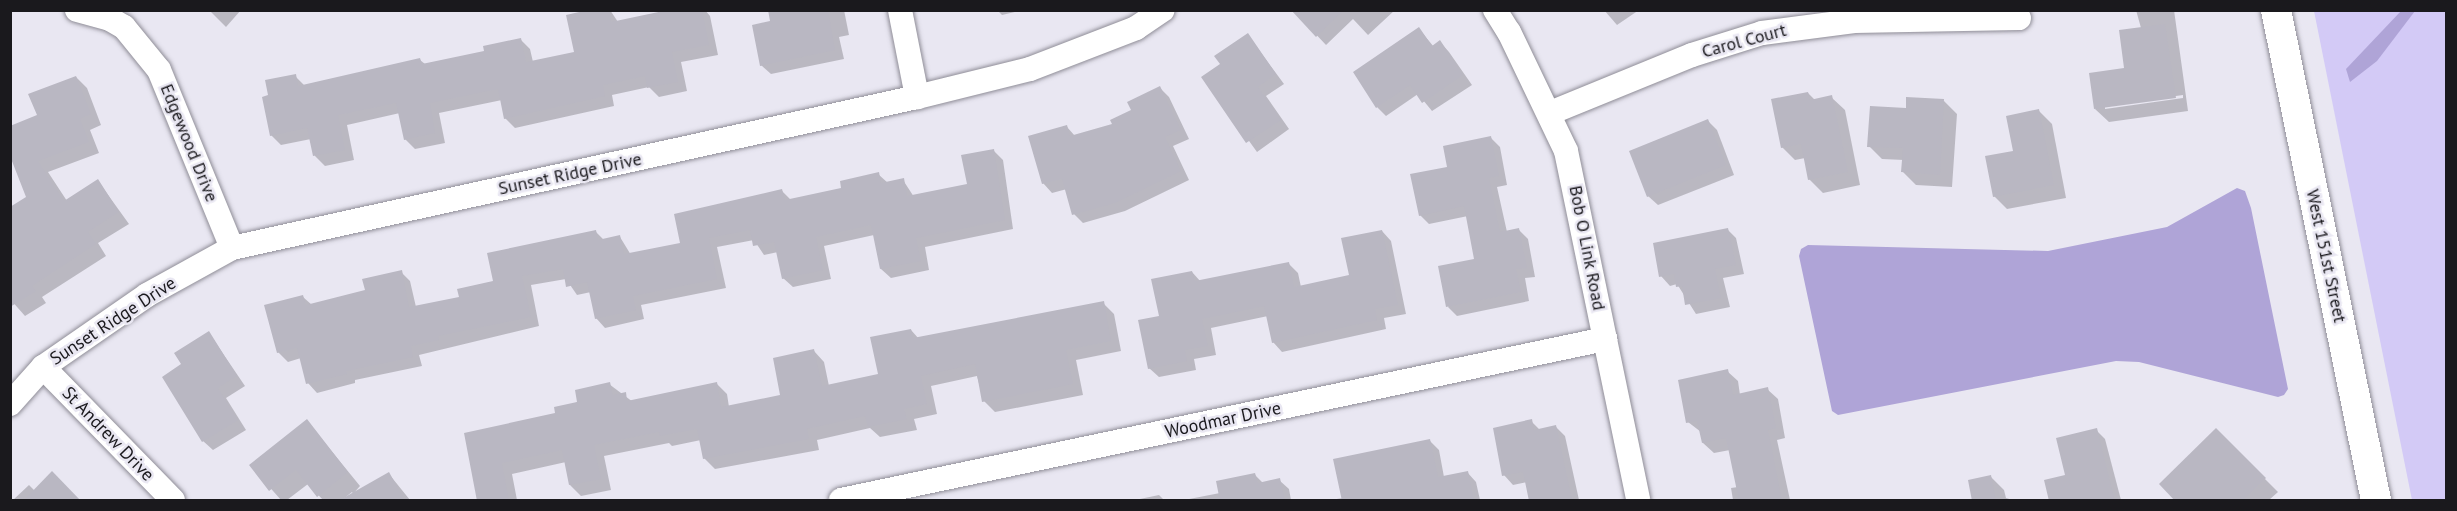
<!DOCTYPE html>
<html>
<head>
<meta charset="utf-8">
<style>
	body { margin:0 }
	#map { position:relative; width:2457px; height:511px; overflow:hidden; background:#e9e7f2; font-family:"PT Sans",sans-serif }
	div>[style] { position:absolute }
	.green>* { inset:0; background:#d3caf6 }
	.water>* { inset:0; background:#afa4d7 }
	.shadow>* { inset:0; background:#0003 }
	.building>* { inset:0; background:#b9b7c2 }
	.roads { filter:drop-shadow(0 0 2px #8f8d97) drop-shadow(0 0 2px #8f8d97) }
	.minor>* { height:24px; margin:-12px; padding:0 12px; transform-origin:12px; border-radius:12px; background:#fff }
	.tertiary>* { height:30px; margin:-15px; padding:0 15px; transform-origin:15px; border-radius:15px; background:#fff }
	span { translate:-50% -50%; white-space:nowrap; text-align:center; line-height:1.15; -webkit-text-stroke:5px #e9e7f2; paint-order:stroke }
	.street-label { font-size:18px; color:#1a191d }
	.frame { position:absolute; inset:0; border:12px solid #1a191d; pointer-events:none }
</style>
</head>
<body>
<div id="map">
	<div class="green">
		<div style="clip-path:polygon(2314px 11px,2446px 11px,2446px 500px,2412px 500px)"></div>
	</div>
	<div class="water">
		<div style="clip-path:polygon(2401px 11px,2415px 11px,2377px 61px,2350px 82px,2346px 69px)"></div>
		<div style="clip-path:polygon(2237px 188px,2245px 191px,2251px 208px,2288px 389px,2284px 395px,2278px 397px,2139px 362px,2116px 361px,1838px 415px,1832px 411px,1799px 256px,1801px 249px,1808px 245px,2048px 251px,2167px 227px)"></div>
	</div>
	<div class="shadow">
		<div style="clip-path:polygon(209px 10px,241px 10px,226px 27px)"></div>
		<div style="clip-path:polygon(595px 10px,610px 10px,618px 22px,676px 10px,705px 10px,710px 16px,718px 55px,681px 62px,687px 91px,659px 97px,649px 87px,612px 95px,614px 106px,515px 128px,505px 118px,502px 100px,439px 113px,445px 143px,415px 149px,405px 139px,400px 113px,347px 125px,354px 160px,325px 166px,315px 156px,311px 139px,281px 145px,271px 135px,270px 96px,295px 76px,305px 86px,420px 60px,425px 64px,485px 52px,520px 39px,530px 49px,533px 62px,576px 53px)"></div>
		<div style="clip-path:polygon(770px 10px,844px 10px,849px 35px,839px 37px,844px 59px,771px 74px,761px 65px,772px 22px)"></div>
		<div style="clip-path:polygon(997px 10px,1024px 10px,1002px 15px)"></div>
		<div style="clip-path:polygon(1293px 10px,1395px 10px,1368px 35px,1353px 19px,1326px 45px)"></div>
		<div style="clip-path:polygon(1604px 10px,1639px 10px,1617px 25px)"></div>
		<div style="clip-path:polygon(evenodd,2136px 10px,2174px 10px,2188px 111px,2109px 122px,2095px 109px,2126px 70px,2141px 28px,2136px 10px,2183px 95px,2183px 98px,2105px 109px,2105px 106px,2183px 95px)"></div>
		<div style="clip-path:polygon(1419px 29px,1434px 47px,1440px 42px,1449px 52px,1472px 85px,1432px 111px,1418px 94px,1386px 116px,1377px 107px)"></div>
		<div style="clip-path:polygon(1248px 35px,1284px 84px,1266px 96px,1289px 129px,1257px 152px,1203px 77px,1222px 64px)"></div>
		<div style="clip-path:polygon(76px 77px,87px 88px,101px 125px,90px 130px,99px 153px,48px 172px,67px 201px,98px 181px,129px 224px,98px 243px,106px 256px,42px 297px,46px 303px,25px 316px,10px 299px,39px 116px)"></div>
		<div style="clip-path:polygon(1160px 88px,1169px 97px,1189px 139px,1173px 146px,1189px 180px,1125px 211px,1083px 223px,1074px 214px,1067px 189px,1052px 193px,1043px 183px,1067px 127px,1075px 136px,1114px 125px)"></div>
		<div style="clip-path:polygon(1808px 93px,1815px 100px,1831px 97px,1845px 110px,1860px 185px,1823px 193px,1809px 179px,1805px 158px,1795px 160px,1782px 147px)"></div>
		<div style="clip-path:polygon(1944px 101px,1957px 114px,1952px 187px,1916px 185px,1903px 172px,1904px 160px,1882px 159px,1869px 146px,1907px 110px)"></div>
		<div style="clip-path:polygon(2039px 111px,2052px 124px,2066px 198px,2007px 209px,1994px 196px)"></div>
		<div style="clip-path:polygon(1708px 121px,1717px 130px,1734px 175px,1658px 205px,1648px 196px)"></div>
		<div style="clip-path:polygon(1491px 138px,1500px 147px,1507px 185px,1497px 187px,1507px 232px,1519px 230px,1528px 239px,1535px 277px,1525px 278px,1529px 301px,1457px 316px,1448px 307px,1476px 260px,1468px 216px,1429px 224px,1420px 215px,1449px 168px)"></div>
		<div style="clip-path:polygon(993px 150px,1003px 160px,1013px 229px,925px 247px,929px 270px,891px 278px,881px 269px,874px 235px,824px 246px,831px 279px,793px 287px,783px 278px,778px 252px,764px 255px,754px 240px,717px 247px,726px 288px,641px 305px,644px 319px,605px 328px,596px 318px,591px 292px,577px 295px,566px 279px,531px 285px,539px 326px,419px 355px,422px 366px,355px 380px,355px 383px,317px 393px,308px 383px,301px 358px,288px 362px,278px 352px,303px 297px,312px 305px,367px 292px,401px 272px,410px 281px,416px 307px,461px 298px,595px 231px,604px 240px,620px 237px,631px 255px,681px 244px,782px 191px,791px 200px,843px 189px,878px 174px,888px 183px,903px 180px,914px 197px,969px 185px)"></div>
		<div style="clip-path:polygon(1727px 229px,1736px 238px,1744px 274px,1723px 278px,1730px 307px,1696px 314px,1677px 284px,1670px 286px,1661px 276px)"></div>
		<div style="clip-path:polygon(1382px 231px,1391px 241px,1406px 314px,1384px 318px,1386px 329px,1282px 352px,1273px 342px,1268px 316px,1211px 328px,1216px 355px,1194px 359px,1196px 370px,1159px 377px,1149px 368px,1161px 317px,1192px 272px,1201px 282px,1289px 264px,1298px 273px,1301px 287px,1350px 276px)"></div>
		<div style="clip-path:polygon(1103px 303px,1114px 314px,1121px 351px,1076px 360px,1083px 395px,995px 412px,984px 401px,977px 376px,931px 386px,937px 414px,914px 419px,917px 430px,880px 437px,870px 428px,817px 440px,819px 450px,715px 469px,704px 458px,701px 440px,672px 446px,669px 443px,604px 456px,611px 490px,581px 496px,570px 485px,566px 462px,512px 474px,517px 500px,479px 500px,466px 434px,556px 414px,609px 384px,633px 402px,716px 383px,727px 394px,729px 407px,782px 396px,814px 351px,824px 362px,829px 386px,880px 375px,911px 330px,919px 339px)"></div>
		<div style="clip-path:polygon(209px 333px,245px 386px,226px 398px,246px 430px,213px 450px,203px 441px,183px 365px)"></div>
		<div style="clip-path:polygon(1727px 371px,1738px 381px,1740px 395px,1767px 389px,1778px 399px,1785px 438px,1777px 440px,1790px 500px,1733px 500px,1731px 488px,1738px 487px,1730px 450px,1714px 453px,1703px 443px,1701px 432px,1688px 422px)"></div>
		<div style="clip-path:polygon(307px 421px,360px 486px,353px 494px,389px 474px,410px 500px,357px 500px,352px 492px,342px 500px,323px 500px,308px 484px,287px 500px,281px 500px,251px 466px)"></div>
		<div style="clip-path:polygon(1531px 421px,1540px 430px,1556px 427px,1565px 436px,1579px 500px,1531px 500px,1527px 482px,1513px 485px,1504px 475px)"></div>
		<div style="clip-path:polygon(2096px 430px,2105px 439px,2121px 500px,2051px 500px)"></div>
		<div style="clip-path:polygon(2216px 430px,2278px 492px,2269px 500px,2177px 500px)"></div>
		<div style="clip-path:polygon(1430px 441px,1439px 450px,1444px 477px,1467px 472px,1476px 482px,1480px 500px,1330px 500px,1343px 498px)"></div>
		<div style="clip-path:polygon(1255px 475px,1264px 484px,1279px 480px,1289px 489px,1291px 500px,1184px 500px,1220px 493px)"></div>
		<div style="clip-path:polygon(1991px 477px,2004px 490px,2006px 498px,2013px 500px,1974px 500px)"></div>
		<div style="clip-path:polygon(29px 485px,35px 491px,79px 500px,13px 500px)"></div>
		<div style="clip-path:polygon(1159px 495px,1164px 500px,1135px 500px)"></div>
	</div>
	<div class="building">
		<div style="clip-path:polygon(588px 10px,609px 10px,611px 22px,668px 10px,702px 10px,709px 45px,672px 52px,678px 82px,647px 88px,645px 76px,603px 85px,605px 96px,504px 119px,498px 89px,430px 103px,435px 133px,404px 140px,396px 103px,338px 115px,345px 150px,313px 156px,307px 128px,270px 136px,262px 97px,268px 95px,265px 80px,296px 74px,298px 86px,420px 58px,422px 64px,484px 51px,483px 46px,521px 38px,526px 62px,574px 52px,566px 15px)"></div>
		<div style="clip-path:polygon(768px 10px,828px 10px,835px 50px,760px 66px,752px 25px,770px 21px)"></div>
		<div style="clip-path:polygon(1291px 10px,1344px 10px,1316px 37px)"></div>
		<div style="clip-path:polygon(2165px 24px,2176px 98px,2094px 109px,2089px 73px,2124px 68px,2119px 30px)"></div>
		<div style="clip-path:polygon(1419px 27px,1432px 46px,1440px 40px,1463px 75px,1422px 103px,1410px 85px,1376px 108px,1353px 72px)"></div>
		<div style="clip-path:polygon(1248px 33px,1276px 74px,1258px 87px,1281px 120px,1246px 143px,1201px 77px,1220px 64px,1214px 56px)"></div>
		<div style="clip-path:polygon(76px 76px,91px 114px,80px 119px,89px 142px,38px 161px,64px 201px,98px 179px,119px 212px,88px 232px,96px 244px,32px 286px,36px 291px,10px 307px,10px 207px,26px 197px,10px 156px,10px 126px,37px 115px,28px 94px)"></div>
		<div style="clip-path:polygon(1160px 86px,1181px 130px,1165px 137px,1181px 171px,1115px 203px,1072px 215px,1062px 179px,1042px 184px,1028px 136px,1067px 125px,1070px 136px,1112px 124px,1110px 120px,1131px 110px,1127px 102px)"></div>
		<div style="clip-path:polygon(1808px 92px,1810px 100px,1832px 95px,1848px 172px,1808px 180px,1801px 144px,1781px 148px,1771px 99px)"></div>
		<div style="clip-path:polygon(1906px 97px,1944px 99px,1940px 175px,1901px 172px,1903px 148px,1867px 147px,1870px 106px,1906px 108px)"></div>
		<div style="clip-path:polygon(2039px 109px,2054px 185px,1993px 197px,1985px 156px,2013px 151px,2006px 116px)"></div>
		<div style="clip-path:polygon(1708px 119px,1726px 165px,1647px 197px,1629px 151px)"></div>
		<div style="clip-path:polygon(1491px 136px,1499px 176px,1489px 178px,1500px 232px,1519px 228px,1527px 268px,1516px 269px,1521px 292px,1446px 307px,1438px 266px,1474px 259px,1464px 206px,1419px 216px,1410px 174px,1447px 167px,1443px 146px)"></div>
		<div style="clip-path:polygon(994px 149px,1005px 220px,916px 238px,921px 261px,880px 269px,871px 225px,816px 237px,823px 270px,782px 279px,774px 242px,753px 246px,750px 230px,709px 238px,717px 279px,633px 296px,636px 310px,595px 319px,587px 282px,566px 287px,563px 269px,522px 276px,531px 317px,438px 336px,439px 340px,411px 346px,413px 357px,346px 371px,347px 374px,306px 384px,297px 348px,277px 353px,264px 305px,303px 295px,306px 305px,365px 290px,362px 279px,402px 270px,409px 307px,459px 297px,457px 289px,493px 281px,487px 253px,596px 230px,598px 240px,620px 235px,624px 254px,680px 243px,674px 214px,782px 189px,785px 200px,841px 188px,840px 181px,879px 172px,881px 183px,904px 178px,907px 196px,967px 184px,961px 155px)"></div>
		<div style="clip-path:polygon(1728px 228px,1736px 265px,1715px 269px,1721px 298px,1685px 305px,1682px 286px,1676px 287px,1674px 274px,1659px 277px,1653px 243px)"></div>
		<div style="clip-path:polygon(1382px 230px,1398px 305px,1375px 309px,1377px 320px,1272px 343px,1264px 306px,1202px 319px,1208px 346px,1185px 350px,1187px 361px,1148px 369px,1138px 320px,1159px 316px,1151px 279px,1192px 271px,1195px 281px,1289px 262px,1294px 287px,1349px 275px,1341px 238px)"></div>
		<div style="clip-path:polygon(1104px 301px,1111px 341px,1066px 350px,1073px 384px,982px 402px,975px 364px,921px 376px,927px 404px,904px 409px,907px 419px,868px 427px,865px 416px,807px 429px,809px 439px,703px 459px,697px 429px,660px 436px,659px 432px,594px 445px,601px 479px,569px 485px,562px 450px,502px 463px,509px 501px,477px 501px,464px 433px,555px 413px,554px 407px,577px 402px,575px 390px,610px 382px,613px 395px,626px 392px,627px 401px,717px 382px,721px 407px,780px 395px,773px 358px,814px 349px,822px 386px,878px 374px,870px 337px,911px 329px,913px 338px)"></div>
		<div style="clip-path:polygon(209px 331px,237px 376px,218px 388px,238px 420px,202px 442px,162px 377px,181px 364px,174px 353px)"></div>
		<div style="clip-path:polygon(1728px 369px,1733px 395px,1768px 387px,1776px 428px,1768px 430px,1782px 501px,1739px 501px,1726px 438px,1702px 443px,1697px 421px,1686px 423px,1678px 380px)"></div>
		<div style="clip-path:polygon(307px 419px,348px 472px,317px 497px,296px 470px,269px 491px,249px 465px)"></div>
		<div style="clip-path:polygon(1532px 419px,1534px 430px,1556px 425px,1572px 501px,1529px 501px,1523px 472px,1502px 476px,1493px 428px)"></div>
		<div style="clip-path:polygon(2097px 428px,2115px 501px,2049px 501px,2044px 480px,2065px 475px,2056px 438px)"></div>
		<div style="clip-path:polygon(2216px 428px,2266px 478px,2243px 501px,2175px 501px,2159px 484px)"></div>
		<div style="clip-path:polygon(1430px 439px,1438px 477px,1468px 471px,1474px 501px,1342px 501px,1333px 459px)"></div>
		<div style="clip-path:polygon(52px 471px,81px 501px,23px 501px)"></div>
		<div style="clip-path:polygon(389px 472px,405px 501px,338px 501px)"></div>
		<div style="clip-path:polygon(1255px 473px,1258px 483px,1280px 478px,1285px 501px,1220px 501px,1216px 481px)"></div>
		<div style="clip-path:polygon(1991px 475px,1996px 501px,1972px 501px,1968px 480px)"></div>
	</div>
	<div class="roads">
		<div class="minor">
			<div style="left:77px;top:10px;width:34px;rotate:15deg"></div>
			<div style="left:110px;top:19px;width:16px;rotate:30deg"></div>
			<div style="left:124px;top:27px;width:55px;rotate:50.9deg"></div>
			<div style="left:159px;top:70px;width:192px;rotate:67.7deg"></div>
			<div style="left:900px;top:10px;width:89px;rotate:78.9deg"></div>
			<div style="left:1495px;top:10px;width:26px;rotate:58deg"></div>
			<div style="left:1509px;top:32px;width:132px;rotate:64.4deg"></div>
			<div style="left:1566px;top:151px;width:356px;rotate:78.3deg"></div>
			<div style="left:1550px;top:113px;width:153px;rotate:-22.2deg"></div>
			<div style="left:1692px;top:55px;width:73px;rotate:-17.4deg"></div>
			<div style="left:1762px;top:33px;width:93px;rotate:-7.4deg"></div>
			<div style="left:1854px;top:21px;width:165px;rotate:-1deg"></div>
			<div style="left:43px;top:367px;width:186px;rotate:45.7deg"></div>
			<div style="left:10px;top:404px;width:50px;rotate:-48.3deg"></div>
			<div style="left:43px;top:367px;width:126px;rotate:-34.7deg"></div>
			<div style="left:147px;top:295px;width:97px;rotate:-28.9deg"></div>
			<div style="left:232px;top:248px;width:701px;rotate:-12.43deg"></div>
			<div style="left:917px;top:97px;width:116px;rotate:-13.9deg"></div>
			<div style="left:1030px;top:69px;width:114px;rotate:-21.1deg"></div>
			<div style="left:1136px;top:28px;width:32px;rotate:-34deg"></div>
			<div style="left:841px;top:500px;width:781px;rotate:-11.9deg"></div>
		</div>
		<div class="tertiary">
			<div style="left:2276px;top:10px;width:500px;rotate:78.47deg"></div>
		</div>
	</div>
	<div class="street-label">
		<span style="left:1744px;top:41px;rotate:-15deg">Carol Court</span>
		<span style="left:189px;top:143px;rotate:68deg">Edgewood Drive</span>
		<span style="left:570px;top:174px;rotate:-12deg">Sunset Ridge Drive</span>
		<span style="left:1587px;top:248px;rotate:79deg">Bob O Link Road</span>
		<span style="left:2326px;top:256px;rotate:78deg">West 151st Street</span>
		<span style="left:113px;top:321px;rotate:-33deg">Sunset Ridge Drive</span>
		<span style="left:1223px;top:420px;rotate:-12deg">Woodmar Drive</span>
		<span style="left:108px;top:434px;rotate:46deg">St Andrew Drive</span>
	</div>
	<div class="frame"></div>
</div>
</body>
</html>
